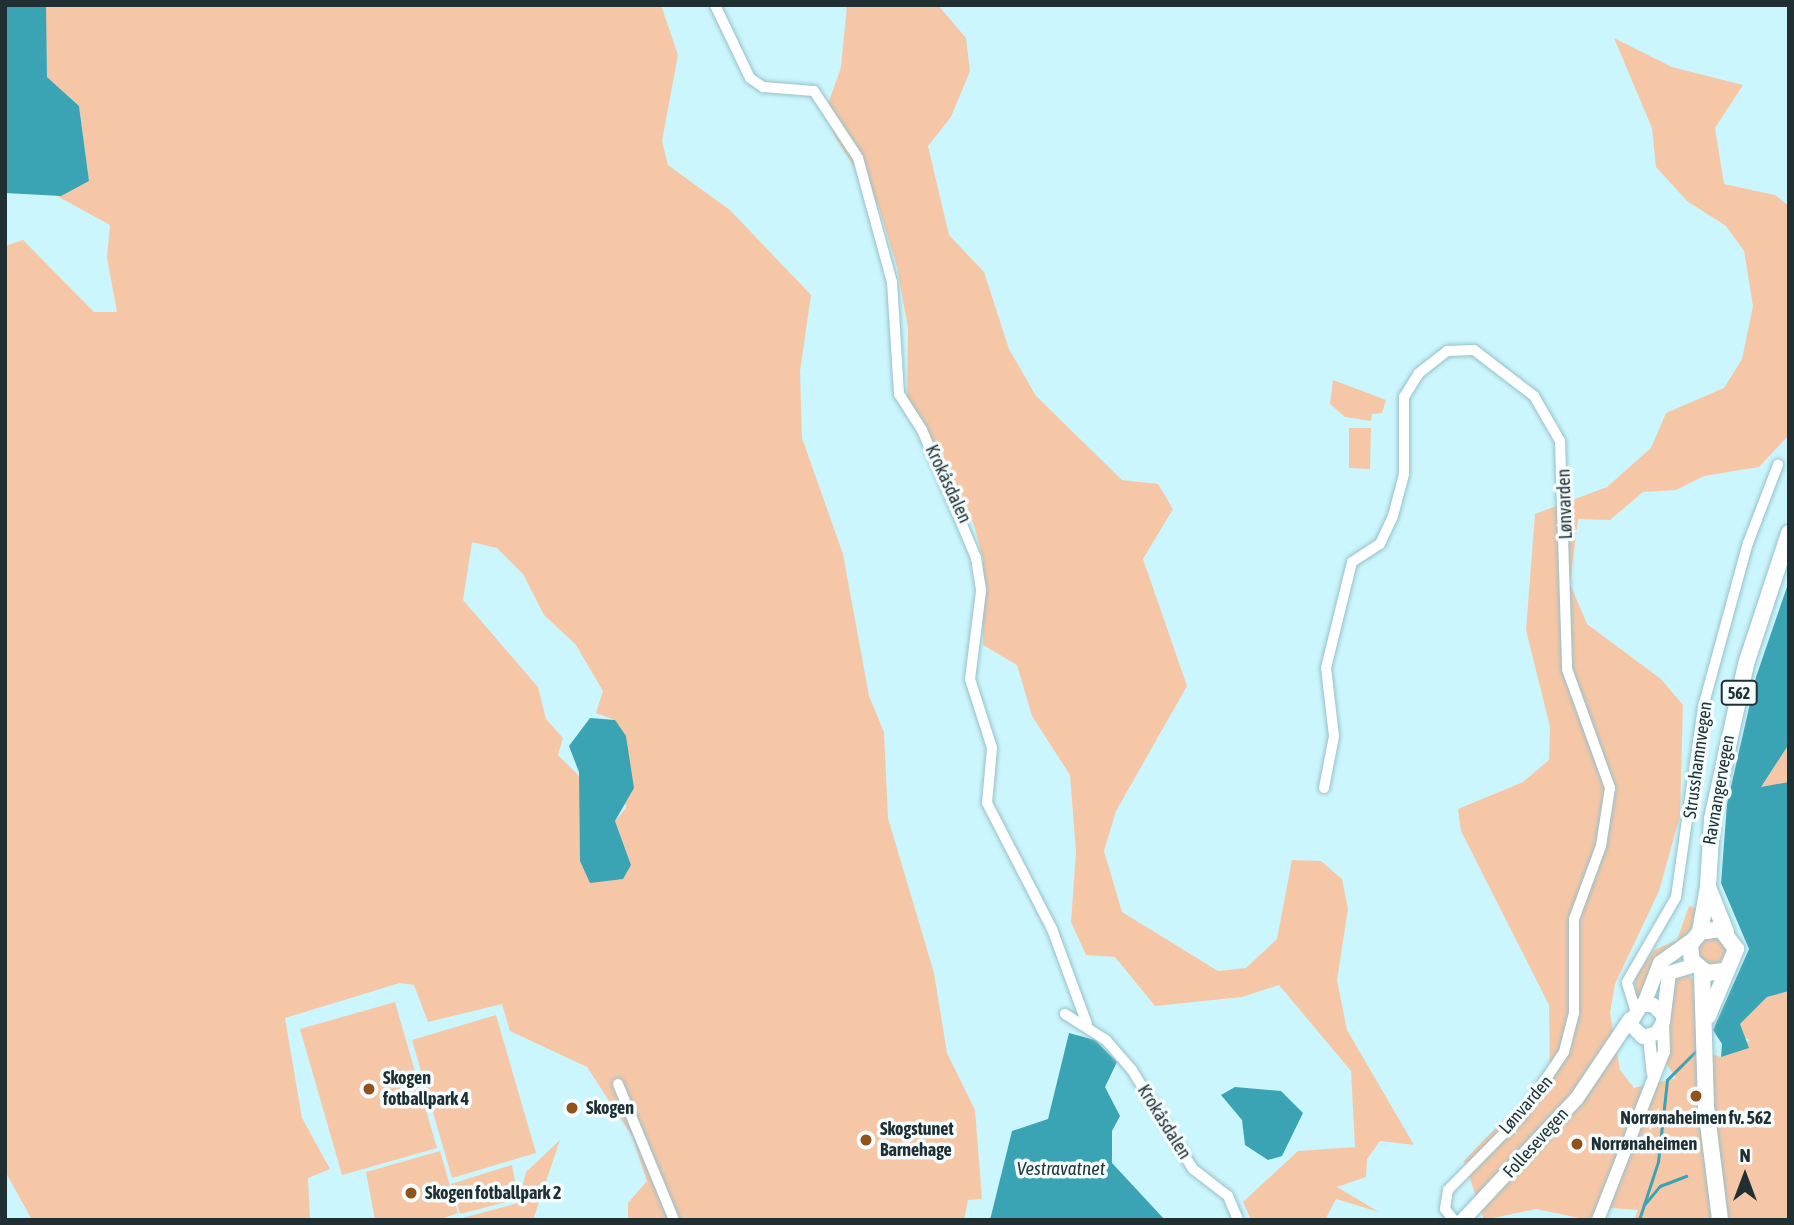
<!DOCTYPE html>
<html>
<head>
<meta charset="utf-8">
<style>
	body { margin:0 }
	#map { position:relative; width:1794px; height:1225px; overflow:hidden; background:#ccf6fe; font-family:"Asap Condensed",sans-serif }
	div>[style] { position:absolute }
	.green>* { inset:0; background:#f6c7a7 }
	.round { border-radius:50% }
	.water>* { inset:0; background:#3aa4b5 }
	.stream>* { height:2.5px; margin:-1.25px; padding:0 1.25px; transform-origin:1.25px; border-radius:1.25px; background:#3aa4b5 }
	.roads { filter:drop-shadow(0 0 2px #97c0c7) drop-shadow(0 0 2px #97c0c7) }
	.minor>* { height:10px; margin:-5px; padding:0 5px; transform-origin:5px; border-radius:5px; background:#fff }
	.tertiary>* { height:12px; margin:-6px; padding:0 6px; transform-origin:6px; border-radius:6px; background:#fff }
	.secondary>* { height:14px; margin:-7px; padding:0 7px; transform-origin:7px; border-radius:7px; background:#fff }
	.primary>* { height:16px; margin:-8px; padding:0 8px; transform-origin:8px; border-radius:8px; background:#fff }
	.dots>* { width:19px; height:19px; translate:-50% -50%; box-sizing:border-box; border:4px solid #f4fcfe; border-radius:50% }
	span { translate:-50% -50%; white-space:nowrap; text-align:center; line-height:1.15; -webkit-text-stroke:7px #f4fcfe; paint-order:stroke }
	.shield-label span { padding:2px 5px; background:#f4fcfe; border:2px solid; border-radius:5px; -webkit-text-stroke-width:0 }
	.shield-label { font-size:16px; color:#1f2f32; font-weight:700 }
	.street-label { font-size:18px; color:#1f2f32 }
	.poi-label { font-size:18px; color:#1f2f32; font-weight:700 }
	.left { translate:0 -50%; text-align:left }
	.water-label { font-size:19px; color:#20373c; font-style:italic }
	.frame { position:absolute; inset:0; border:7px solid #1f2f32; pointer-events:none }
	.north { position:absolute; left:1710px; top:1141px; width:70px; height:70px; -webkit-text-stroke:5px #f4fcfe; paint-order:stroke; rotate:0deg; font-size:19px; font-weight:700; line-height:28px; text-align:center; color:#1f2f32 }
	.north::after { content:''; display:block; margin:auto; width:24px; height:32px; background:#1f2f32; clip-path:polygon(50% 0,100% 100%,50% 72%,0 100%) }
</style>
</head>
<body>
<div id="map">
	<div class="green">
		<div style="clip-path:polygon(evenodd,45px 5px,661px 5px,678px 55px,662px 141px,668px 165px,730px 210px,811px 295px,800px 371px,802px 438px,843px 554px,869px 696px,884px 732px,888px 818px,934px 973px,947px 1053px,975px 1110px,982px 1199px,968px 1200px,964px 1220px,628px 1220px,628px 1203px,647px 1181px,632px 1136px,587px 1067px,510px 1031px,502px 1004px,428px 1022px,414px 985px,400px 983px,285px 1018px,302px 1118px,330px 1169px,308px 1178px,310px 1220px,32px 1220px,5px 1171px,5px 246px,23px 240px,94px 312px,117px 312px,107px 258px,110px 225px,57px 196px,89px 181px,79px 106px,47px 77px,45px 5px,472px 542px,497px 548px,523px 574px,544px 615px,576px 645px,603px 691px,596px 713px,615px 720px,626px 808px,615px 821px,631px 865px,580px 861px,580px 777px,558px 755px,563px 738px,546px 719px,538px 687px,463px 600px,472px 542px)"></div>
		<div style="clip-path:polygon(847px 5px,938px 5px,966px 38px,970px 71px,951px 117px,928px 146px,949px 235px,984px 272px,1009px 349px,1036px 396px,1122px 480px,1158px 484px,1173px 509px,1143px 559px,1187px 686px,1116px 811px,1104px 851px,1122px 912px,1218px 971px,1246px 968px,1277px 939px,1292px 860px,1321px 861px,1342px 879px,1348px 909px,1337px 980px,1347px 1030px,1414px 1145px,1380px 1141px,1367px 1159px,1366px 1177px,1337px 1187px,1379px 1212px,1336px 1199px,1325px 1220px,1251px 1220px,1243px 1202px,1298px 1151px,1355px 1147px,1351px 1071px,1279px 985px,1242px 997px,1155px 1006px,1115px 957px,1086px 955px,1071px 922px,1076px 852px,1070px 775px,1032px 716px,1017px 665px,983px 645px,983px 559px,974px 525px,907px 398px,908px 328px,897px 267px,878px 205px,834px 135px,826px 110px,841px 67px)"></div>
		<div style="clip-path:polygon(1614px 38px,1672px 67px,1743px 85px,1715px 128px,1724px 184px,1775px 195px,1789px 206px,1789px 435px,1759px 467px,1704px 476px,1676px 490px,1643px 492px,1610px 520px,1578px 519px,1570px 584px,1587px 624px,1661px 679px,1683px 705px,1680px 816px,1659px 891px,1615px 984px,1610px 1013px,1620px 1070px,1634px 1088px,1676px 1078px,1665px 1062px,1674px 976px,1686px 973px,1697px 983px,1696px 1059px,1700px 1051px,1721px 1057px,1750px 1040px,1739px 1036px,1740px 1024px,1767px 997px,1789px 991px,1789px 1220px,1634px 1220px,1638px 1210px,1597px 1207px,1589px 1220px,1536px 1209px,1484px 1220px,1464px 1161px,1550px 1071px,1549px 1005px,1461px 831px,1458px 809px,1523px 782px,1549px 760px,1550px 727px,1526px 630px,1535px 514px,1607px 487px,1651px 448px,1666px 413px,1724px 388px,1742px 359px,1753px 306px,1744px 251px,1726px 226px,1687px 201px,1656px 167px,1652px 128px)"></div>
		<div style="clip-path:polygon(1333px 380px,1386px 400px,1382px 413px,1372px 414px,1371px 421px,1345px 417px,1330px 404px)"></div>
		<div style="clip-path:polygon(1349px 428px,1371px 428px,1370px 469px,1349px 468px)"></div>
		<div style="clip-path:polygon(1789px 744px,1789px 782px,1764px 791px,1761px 787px)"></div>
		<div style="clip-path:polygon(1689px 906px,1697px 908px,1691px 929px,1640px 998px,1635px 996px,1635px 976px,1654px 950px,1677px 940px)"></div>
		<div class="round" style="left:1698px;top:936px;width:28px;height:28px"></div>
		<div style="clip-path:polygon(395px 1002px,437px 1148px,342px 1175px,300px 1029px)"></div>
		<div style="clip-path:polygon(496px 1015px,536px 1153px,452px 1178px,412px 1040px)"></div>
		<div style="clip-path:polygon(560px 1140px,533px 1220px,455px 1220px,518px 1203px,526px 1172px)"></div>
		<div style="clip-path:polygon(440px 1151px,458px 1213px,438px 1220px,375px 1220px,366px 1172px)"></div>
		<div style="clip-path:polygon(512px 1165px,518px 1199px,460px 1214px,451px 1184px)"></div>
	</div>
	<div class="water">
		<div style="clip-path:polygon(5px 5px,46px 6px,47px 77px,79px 106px,89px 181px,61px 196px,5px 193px)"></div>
		<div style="clip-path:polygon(1789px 581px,1789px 744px,1761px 787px,1789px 782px,1789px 991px,1767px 997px,1740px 1024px,1749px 1048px,1721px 1057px,1722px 1044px,1713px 1030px,1749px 949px,1721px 883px,1727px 804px,1756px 677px)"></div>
		<div style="clip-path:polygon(590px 718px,615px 720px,626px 736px,634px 788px,615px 821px,631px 865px,623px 879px,590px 883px,580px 861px,579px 772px,569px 746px)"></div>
		<div style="clip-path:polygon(1069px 1033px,1095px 1040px,1117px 1062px,1105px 1087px,1120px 1116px,1112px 1131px,1112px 1163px,1165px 1220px,990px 1220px,1012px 1131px,1048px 1119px)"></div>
		<div style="clip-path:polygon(1235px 1087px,1281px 1091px,1303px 1113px,1282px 1156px,1268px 1160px,1245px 1145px,1242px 1120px,1221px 1095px)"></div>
	</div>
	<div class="stream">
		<div style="left:1644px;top:1205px;width:25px;rotate:-50deg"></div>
		<div style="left:1660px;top:1186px;width:28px;rotate:-21deg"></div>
		<div style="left:1639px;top:1220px;width:61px;rotate:-71.9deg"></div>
		<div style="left:1658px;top:1162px;width:82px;rotate:-83.7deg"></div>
		<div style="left:1667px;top:1080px;width:44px;rotate:-45deg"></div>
	</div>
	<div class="roads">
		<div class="minor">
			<div style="left:715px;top:5px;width:81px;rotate:64.4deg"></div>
			<div style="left:750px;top:78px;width:16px;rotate:35deg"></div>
			<div style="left:763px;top:87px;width:51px;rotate:4.5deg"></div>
			<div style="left:814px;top:91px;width:80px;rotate:56.7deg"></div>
			<div style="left:858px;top:158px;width:129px;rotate:74.7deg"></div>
			<div style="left:892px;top:282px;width:112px;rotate:86.4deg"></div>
			<div style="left:899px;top:394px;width:43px;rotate:57.4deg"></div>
			<div style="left:922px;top:430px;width:139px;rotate:67.1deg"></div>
			<div style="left:976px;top:558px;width:33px;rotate:81deg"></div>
			<div style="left:981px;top:591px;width:89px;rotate:97.1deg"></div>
			<div style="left:970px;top:679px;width:72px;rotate:72.3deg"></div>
			<div style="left:992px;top:748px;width:55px;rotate:95.2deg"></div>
			<div style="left:987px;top:803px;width:142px;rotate:62.7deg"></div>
			<div style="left:1052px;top:929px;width:101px;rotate:69.8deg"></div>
			<div style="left:1324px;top:788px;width:53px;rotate:-79.1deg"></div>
			<div style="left:1334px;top:736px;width:68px;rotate:-96.7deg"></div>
			<div style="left:1326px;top:668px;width:109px;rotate:-76.2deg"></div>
			<div style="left:1352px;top:562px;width:33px;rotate:-33deg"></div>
			<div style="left:1380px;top:544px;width:31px;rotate:-65deg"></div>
			<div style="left:1393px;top:516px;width:43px;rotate:-75.3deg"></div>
			<div style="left:1404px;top:474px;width:77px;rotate:-90deg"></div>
			<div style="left:1404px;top:397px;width:28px;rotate:-58deg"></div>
			<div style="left:1419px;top:373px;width:36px;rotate:-38deg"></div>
			<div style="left:1447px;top:351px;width:27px;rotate:-2deg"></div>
			<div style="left:1474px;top:350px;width:76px;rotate:37.5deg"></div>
			<div style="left:1534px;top:396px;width:52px;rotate:60deg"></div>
			<div style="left:1560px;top:441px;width:228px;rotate:88.2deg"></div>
			<div style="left:1567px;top:669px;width:127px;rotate:70.1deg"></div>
			<div style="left:1610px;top:788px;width:59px;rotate:98.8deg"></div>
			<div style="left:1601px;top:846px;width:78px;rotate:110.3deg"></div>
			<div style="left:1574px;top:919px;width:94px;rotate:90deg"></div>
			<div style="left:1574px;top:1013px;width:40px;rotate:104.4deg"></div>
			<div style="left:1564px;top:1052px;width:77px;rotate:123.9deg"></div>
			<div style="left:1521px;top:1116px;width:104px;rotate:134.6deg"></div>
			<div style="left:1448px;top:1190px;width:19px;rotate:99deg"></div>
			<div style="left:1445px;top:1209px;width:14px;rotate:51deg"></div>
			<div style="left:1635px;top:1009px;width:28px;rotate:-107deg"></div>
			<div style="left:1627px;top:982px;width:98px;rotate:-60deg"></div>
			<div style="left:1676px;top:897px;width:192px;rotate:-81.9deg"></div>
			<div style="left:1703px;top:707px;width:170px;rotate:-74.7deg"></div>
			<div style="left:1748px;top:543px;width:84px;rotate:-69deg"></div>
			<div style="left:1065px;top:1014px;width:49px;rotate:32.4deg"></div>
			<div style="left:1106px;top:1040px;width:40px;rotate:49deg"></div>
			<div style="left:1132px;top:1070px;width:116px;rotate:58.4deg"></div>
			<div style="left:1193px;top:1169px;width:44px;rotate:37.6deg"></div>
			<div style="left:1228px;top:1196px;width:26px;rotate:67deg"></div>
			<div style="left:618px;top:1084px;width:147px;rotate:67.6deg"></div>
		</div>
		<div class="tertiary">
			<div style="left:1649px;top:1037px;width:36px;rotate:84deg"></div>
			<div style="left:1598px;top:1220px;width:180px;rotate:-68.6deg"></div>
			<div style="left:1664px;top:1052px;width:26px;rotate:-92deg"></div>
		</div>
		<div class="secondary">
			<div style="left:1644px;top:1004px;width:44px;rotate:-68.7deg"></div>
			<div style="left:1660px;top:963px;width:39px;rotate:-36deg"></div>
			<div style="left:1663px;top:1015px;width:14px;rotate:-135deg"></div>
			<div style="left:1653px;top:1005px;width:12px;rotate:180deg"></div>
			<div style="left:1641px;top:1005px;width:22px;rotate:120deg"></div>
			<div style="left:1630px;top:1024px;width:18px;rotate:45deg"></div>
			<div style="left:1643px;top:1037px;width:15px;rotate:-16deg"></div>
			<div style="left:1657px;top:1033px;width:13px;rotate:-61deg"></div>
			<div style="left:1663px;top:1022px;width:49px;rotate:-83deg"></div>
			<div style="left:1669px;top:973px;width:27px;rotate:-17deg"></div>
			<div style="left:1463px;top:1220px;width:167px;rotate:-46.9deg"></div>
			<div style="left:1577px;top:1098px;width:95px;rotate:-56.1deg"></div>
		</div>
		<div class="primary">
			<div style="left:1700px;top:932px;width:46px;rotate:-79.9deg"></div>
			<div style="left:1726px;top:932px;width:48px;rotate:-111.8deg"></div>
			<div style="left:1708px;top:887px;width:68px;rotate:-86.6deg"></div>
			<div style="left:1712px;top:819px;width:159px;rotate:-77.6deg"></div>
			<div style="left:1746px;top:664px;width:138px;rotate:-71.8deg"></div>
			<div style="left:1702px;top:971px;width:136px;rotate:88.3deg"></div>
			<div style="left:1706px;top:1107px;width:114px;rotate:82.9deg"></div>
			<div style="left:1708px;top:1016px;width:73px;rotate:-67.3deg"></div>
			<div style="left:1736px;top:949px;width:25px;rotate:-127deg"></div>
			<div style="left:1721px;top:929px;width:21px;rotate:172deg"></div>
			<div style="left:1700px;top:932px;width:16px;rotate:128deg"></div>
			<div style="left:1690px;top:945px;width:16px;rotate:83deg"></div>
			<div style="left:1692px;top:961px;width:19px;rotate:39deg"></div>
			<div style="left:1707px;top:973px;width:17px;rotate:-7deg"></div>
		</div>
	</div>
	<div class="dots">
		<div style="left:369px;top:1089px;background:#92521c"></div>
		<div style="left:1696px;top:1096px;background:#92521c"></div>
		<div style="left:572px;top:1108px;background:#92521c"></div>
		<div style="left:866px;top:1140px;background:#92521c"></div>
		<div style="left:1577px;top:1144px;background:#92521c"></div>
		<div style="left:411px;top:1193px;background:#92521c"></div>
	</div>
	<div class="shield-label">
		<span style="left:1739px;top:693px">562</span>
	</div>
	<div class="street-label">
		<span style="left:948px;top:484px;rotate:65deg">Krokåsdalen</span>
		<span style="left:1565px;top:504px;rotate:-92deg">Lønvarden</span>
		<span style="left:1698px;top:760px;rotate:-82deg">Strusshamnvegen</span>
		<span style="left:1719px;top:790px;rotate:-80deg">Ravnangervegen</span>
		<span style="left:1526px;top:1105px;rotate:-49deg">Lønvarden</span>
		<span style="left:1164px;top:1122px;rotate:58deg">Krokåsdalen</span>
		<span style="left:1536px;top:1143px;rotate:-48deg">Follesevegen</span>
	</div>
	<div class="poi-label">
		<span class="left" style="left:383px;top:1089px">Skogen<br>fotballpark 4</span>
		<span class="left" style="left:586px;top:1108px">Skogen</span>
		<span style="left:1696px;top:1118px">Norrønaheimen fv. 562</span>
		<span class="left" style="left:880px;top:1140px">Skogstunet<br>Barnehage</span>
		<span class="left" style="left:1591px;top:1144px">Norrønaheimen</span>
		<span class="left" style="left:425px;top:1193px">Skogen fotballpark 2</span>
	</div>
	<div class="water-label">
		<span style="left:1061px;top:1169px">Vestravatnet</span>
	</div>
	<div class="frame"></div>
	<div class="north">N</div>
</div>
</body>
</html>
